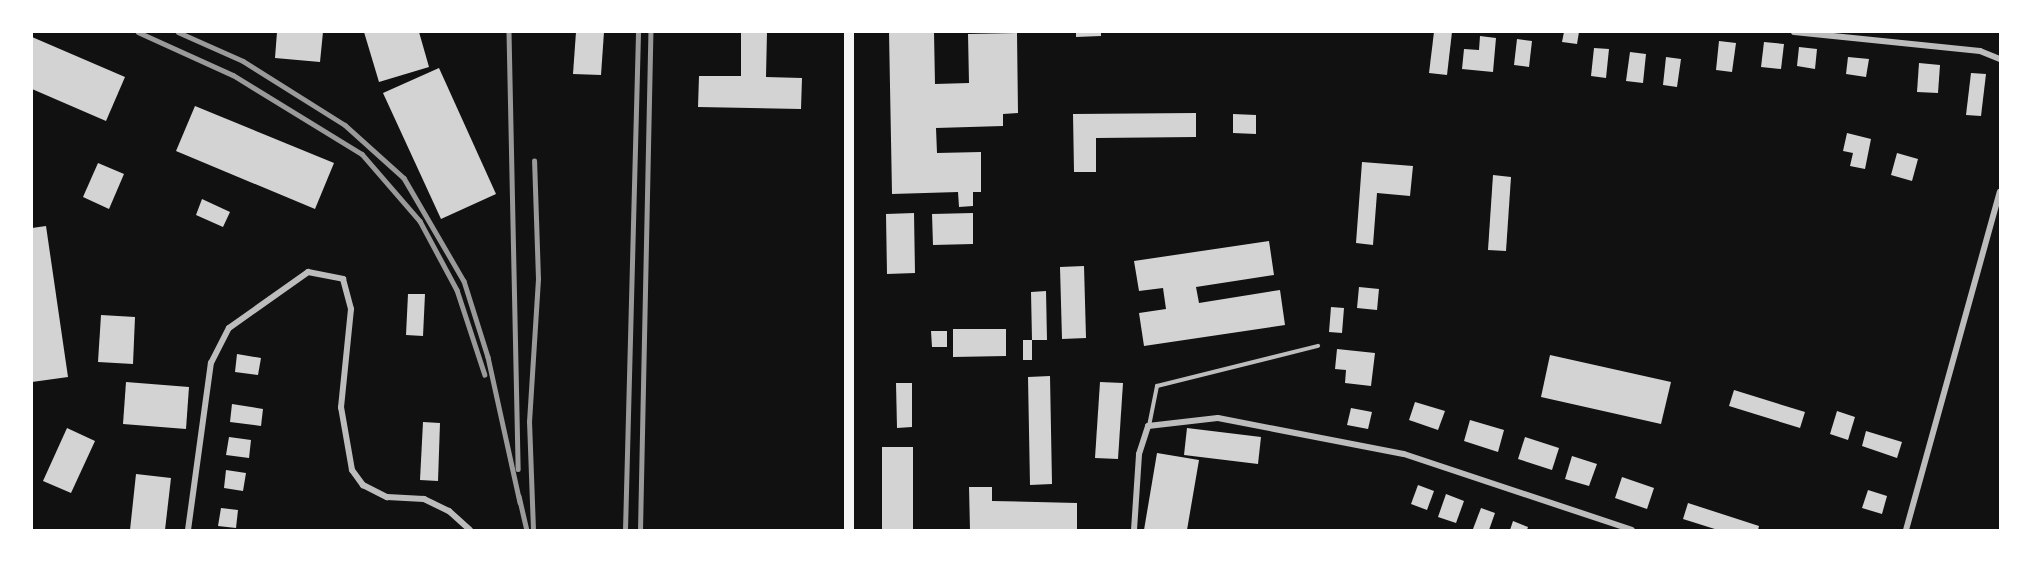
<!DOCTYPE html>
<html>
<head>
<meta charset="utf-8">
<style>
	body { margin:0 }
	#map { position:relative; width:2032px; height:562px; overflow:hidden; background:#111; font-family:Lato,sans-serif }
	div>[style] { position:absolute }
	.building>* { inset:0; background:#d3d3d3 }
	.service>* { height:4px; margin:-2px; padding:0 2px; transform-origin:2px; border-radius:2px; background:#bcbcbc }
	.minor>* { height:6px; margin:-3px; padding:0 3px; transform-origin:3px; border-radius:3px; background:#bcbcbc }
	.primary>* { height:10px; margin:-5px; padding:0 5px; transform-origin:5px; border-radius:5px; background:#f5f5f5 }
	.rail>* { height:4.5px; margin:-2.25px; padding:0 2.25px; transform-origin:2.25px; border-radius:2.25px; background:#9a9a9a }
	span { translate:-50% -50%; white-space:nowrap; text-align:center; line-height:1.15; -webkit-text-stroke:4.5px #fff; paint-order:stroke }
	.frame { position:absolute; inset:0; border:33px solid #fff; pointer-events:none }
</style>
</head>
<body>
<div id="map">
	<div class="building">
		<div style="clip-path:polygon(277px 32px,323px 32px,320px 62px,275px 58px)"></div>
		<div style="clip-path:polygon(364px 32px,419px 32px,429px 67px,379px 82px)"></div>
		<div style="clip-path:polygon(576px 32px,604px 32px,601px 75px,573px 74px)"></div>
		<div style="clip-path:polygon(741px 32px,767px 32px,766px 77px,802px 78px,801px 109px,698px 107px,699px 76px,741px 76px)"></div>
		<div style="clip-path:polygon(889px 32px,934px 32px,935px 84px,969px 83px,968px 34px,1017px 33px,1018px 113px,1003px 114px,1003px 126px,936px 128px,937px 153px,981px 152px,981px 192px,973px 192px,973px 206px,959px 207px,958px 192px,892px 194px)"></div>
		<div style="clip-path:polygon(1076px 32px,1101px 32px,1101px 36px,1076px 37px)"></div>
		<div style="clip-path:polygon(1434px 32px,1452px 32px,1447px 75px,1429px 73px)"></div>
		<div style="clip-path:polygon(1564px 32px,1579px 32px,1577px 44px,1562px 42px)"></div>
		<div style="clip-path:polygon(1480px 36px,1496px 38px,1493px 72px,1462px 69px,1464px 49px,1479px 50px)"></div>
		<div style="clip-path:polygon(32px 37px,125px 77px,106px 121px,32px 89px)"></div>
		<div style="clip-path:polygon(1517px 39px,1532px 41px,1529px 67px,1514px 65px)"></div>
		<div style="clip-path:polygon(1719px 41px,1736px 43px,1732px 72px,1716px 70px)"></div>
		<div style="clip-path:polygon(1764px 42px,1784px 44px,1781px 69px,1761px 67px)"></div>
		<div style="clip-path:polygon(1799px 47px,1817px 49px,1815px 69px,1797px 66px)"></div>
		<div style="clip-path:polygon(1594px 48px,1609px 49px,1606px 78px,1591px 76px)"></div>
		<div style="clip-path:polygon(1630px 52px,1646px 54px,1643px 83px,1626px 81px)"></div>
		<div style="clip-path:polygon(1666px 57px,1681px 59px,1677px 87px,1663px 85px)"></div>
		<div style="clip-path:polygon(1848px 57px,1869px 59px,1866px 77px,1846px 74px)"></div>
		<div style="clip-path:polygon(1919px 63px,1940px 65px,1938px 93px,1917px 92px)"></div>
		<div style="clip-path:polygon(439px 68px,496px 194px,441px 219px,383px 93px)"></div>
		<div style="clip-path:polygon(1971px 73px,1986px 74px,1981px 116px,1966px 115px)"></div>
		<div style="clip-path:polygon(195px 106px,334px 163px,315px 209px,176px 151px)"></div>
		<div style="clip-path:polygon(1196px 113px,1196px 137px,1096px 138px,1096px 172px,1074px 172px,1073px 114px)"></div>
		<div style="clip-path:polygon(1233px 114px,1256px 115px,1256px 134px,1233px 133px)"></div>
		<div style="clip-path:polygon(1847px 133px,1871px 139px,1865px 169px,1850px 166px,1853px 153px,1843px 151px)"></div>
		<div style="clip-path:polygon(1897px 153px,1918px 159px,1912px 181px,1891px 175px)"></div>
		<div style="clip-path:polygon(1362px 162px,1413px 166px,1410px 196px,1377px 193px,1373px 245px,1356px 243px)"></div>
		<div style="clip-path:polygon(98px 163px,124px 174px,109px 209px,83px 197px)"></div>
		<div style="clip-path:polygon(1493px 175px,1511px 177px,1506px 251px,1488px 250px)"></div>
		<div style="clip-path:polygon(202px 199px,230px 212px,223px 227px,196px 215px)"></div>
		<div style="clip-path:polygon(914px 213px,915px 273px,887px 274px,886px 214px)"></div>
		<div style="clip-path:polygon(973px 213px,973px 244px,933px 245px,932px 214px)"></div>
		<div style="clip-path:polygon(46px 226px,68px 377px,32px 382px,32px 228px)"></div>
		<div style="clip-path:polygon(1269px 241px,1274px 275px,1196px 287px,1199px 303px,1280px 290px,1285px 325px,1144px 346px,1139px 313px,1166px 309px,1163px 288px,1139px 291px,1134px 261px)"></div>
		<div style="clip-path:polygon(1084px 266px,1086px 338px,1062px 339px,1060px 267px)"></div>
		<div style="clip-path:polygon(1359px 287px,1379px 289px,1377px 310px,1357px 308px)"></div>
		<div style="clip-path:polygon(1046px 291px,1047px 340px,1032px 340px,1031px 292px)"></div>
		<div style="clip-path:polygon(408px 294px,425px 294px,423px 336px,406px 335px)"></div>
		<div style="clip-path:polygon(1331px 307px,1344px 308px,1342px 333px,1329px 332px)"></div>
		<div style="clip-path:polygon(101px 315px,135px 317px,133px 364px,98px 362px)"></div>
		<div style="clip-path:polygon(953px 329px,1006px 329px,1006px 356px,953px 357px)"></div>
		<div style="clip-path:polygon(931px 331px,947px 331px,947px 347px,932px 347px)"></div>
		<div style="clip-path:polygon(1023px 340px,1032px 340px,1032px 360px,1023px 360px)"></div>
		<div style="clip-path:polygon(1337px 349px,1375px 353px,1371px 386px,1345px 383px,1346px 370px,1335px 369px)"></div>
		<div style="clip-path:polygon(237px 354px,261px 358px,258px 375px,235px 372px)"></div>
		<div style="clip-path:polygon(1550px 355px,1671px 382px,1661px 424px,1541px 397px)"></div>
		<div style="clip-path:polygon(1050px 376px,1052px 484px,1030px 485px,1028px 377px)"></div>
		<div style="clip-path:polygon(126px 382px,189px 387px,186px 429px,123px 424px)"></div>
		<div style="clip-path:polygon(1100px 382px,1123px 383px,1118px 459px,1095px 458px)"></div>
		<div style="clip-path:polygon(896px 383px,912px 383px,912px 427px,897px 428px)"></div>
		<div style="clip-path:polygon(1734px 390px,1805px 412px,1800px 428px,1729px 406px)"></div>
		<div style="clip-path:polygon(1415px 402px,1445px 411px,1438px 430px,1409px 420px)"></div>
		<div style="clip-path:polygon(232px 404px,263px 409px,261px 426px,230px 422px)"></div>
		<div style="clip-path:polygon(1351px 408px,1372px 412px,1368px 429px,1347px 425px)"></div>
		<div style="clip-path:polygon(1837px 411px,1855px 417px,1848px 440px,1830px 434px)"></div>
		<div style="clip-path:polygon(1470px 420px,1504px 430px,1498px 452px,1464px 441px)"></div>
		<div style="clip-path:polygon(423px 422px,440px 423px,438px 481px,420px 480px)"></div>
		<div style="clip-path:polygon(67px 428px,95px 441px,71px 493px,43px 481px)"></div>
		<div style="clip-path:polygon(1187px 428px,1261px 437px,1258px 464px,1184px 455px)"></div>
		<div style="clip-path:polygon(1866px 431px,1902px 442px,1897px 458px,1862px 446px)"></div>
		<div style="clip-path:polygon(229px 437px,251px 440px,249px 458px,226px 455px)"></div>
		<div style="clip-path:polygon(1525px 437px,1559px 448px,1552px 470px,1518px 459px)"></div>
		<div style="clip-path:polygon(882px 447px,913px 447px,913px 530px,882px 530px)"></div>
		<div style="clip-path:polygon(1157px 453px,1199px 460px,1187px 530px,1144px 530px)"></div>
		<div style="clip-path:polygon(1572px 456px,1597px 464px,1589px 486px,1565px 479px)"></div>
		<div style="clip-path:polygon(226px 470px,246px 473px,243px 491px,224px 488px)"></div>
		<div style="clip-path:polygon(136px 474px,171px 478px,165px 530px,130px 530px)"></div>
		<div style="clip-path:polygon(1622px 477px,1654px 488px,1647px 509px,1615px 498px)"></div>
		<div style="clip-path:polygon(1418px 485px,1434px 491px,1427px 510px,1411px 504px)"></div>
		<div style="clip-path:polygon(969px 487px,992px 487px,992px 501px,1077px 503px,1077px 530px,970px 530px)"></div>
		<div style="clip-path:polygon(1868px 490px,1887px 496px,1882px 514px,1862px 508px)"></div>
		<div style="clip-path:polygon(1446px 494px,1464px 501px,1456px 523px,1438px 517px)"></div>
		<div style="clip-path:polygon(1688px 503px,1759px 526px,1758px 530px,1718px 530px,1683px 519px)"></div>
		<div style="clip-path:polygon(221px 508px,238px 510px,236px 528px,218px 526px)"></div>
		<div style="clip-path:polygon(1481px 508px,1495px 513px,1489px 530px,1473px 529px)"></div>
		<div style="clip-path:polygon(1513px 521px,1528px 527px,1527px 530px,1510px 530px)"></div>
	</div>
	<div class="service">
		<div style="left:1149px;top:426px;width:41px;rotate:-78.7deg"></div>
		<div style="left:1157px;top:386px;width:166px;rotate:-14deg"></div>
	</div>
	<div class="minor">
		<div style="left:1794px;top:32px;width:187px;rotate:5.8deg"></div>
		<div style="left:1980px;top:51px;width:22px;rotate:22deg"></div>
		<div style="left:188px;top:530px;width:169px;rotate:-82.2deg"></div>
		<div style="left:211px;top:363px;width:39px;rotate:-63deg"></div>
		<div style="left:229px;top:328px;width:97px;rotate:-35.3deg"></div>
		<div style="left:308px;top:272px;width:36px;rotate:11deg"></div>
		<div style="left:343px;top:279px;width:31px;rotate:75deg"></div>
		<div style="left:351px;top:309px;width:99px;rotate:95.8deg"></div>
		<div style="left:341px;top:407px;width:64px;rotate:80.1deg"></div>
		<div style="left:352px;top:470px;width:19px;rotate:54deg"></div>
		<div style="left:363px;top:485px;width:27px;rotate:27deg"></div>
		<div style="left:387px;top:497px;width:37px;rotate:3deg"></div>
		<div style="left:424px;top:499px;width:28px;rotate:26deg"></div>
		<div style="left:449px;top:511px;width:28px;rotate:42deg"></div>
		<div style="left:1134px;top:530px;width:76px;rotate:-86.2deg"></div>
		<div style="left:1139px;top:454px;width:29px;rotate:-72deg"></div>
		<div style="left:1148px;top:426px;width:70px;rotate:-6.5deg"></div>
		<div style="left:1218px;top:418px;width:189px;rotate:11deg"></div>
		<div style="left:1404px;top:454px;width:240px;rotate:18.4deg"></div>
		<div style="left:1906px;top:530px;width:351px;rotate:-74.5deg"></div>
	</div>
	<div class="primary">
		<div style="left:849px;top:530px;width:498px;rotate:-90deg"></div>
	</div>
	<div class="rail">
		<div style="left:138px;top:32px;width:104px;rotate:24.4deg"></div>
		<div style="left:233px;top:75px;width:151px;rotate:31.5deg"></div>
		<div style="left:362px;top:154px;width:89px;rotate:49.1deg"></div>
		<div style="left:420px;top:221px;width:78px;rotate:61.8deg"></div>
		<div style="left:457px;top:290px;width:89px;rotate:71.8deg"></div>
		<div style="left:178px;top:32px;width:71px;rotate:24deg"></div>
		<div style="left:243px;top:61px;width:120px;rotate:32.1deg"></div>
		<div style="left:345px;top:125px;width:79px;rotate:41.9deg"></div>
		<div style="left:404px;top:178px;width:119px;rotate:59.8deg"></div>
		<div style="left:464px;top:281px;width:80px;rotate:72.5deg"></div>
		<div style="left:488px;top:357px;width:149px;rotate:77.6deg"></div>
		<div style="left:509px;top:32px;width:437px;rotate:88.8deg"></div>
		<div style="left:519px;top:496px;width:35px;rotate:77deg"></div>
		<div style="left:533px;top:530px;width:108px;rotate:-92.1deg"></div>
		<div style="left:529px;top:422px;width:143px;rotate:-86.4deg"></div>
		<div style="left:538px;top:279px;width:118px;rotate:-91.9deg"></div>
		<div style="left:625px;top:530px;width:498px;rotate:-88.5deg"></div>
		<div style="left:640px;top:530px;width:498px;rotate:-88.8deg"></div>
	</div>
	<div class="frame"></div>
</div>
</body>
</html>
